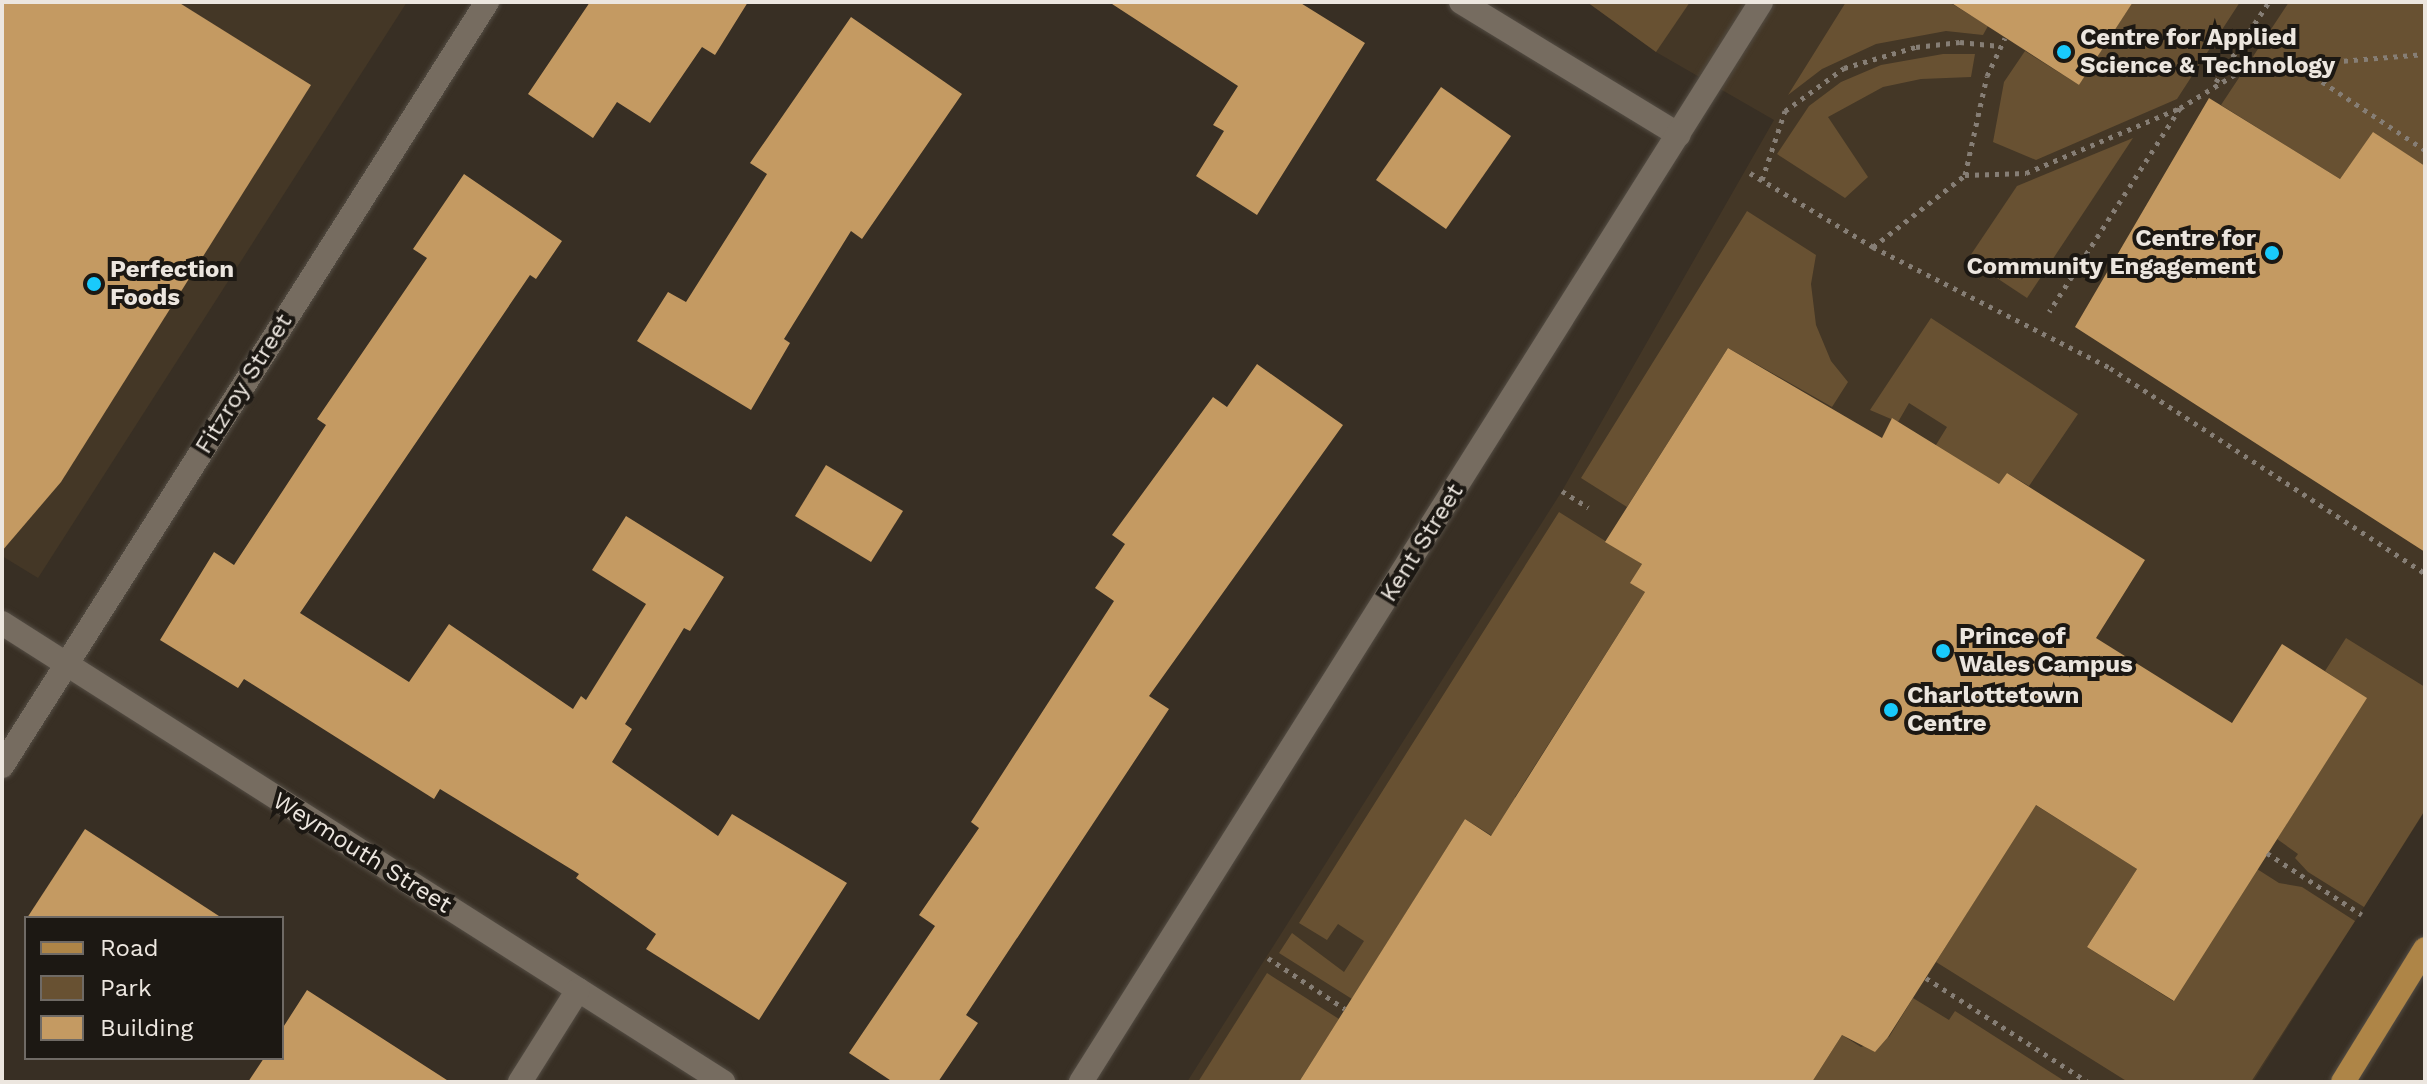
<!DOCTYPE html>
<html>
<head>
<meta charset="utf-8">
<style>
	body { margin:0 }
	#map { position:relative; width:2427px; height:1084px; overflow:hidden; background:#382f24; font-family:"Work Sans",sans-serif }
	div>[style] { position:absolute }
	.built>* { inset:0; background:#443726 }
	.green>* { inset:0; background:#685132 }
	.building>* { inset:0; background:#c49a62 }
	.path>* { height:5px; margin-top:-2.5px; transform-origin:0; background:repeating-linear-gradient(90deg,#867e75 0 4px,transparent 0 10px) }
	.roads { filter:drop-shadow(0 0 2px #544d44) drop-shadow(0 0 2px #544d44) }
	.minor>* { height:24px; margin:-12px; padding:0 12px; transform-origin:12px; border-radius:12px; background:#766c60 }
	.major>* { height:24px; margin:-12px; padding:0 12px; transform-origin:12px; border-radius:12px; background:#ae8547 }
	.dots>* { width:22px; height:22px; translate:-50% -50%; box-sizing:border-box; border:4px solid #1c1813; border-radius:50% }
	span { translate:-50% -50%; white-space:nowrap; text-align:center; line-height:1.15; -webkit-text-stroke:8px #1c1813; paint-order:stroke }
	.poi-label { font-size:24px; color:#ece6df; font-weight:700 }
	.left { translate:0 -50%; text-align:left }
	.right { translate:-100% -50%; text-align:right }
	.street-label { font-size:24px; color:#ece6df }
	.frame { position:absolute; inset:0; border:4px solid #ece6df; pointer-events:none }
	.legend { position:absolute; left:24px; top:916px; width:260px; height:144px; box-sizing:border-box; background:#1c1813; border:2px solid #6f6a65; margin:0; padding:10px 14px; list-style:none; font-size:24px; color:#ece6df }
	.legend li { display:flex; align-items:center; gap:16px; height:40px }
	.legend b { width:40px; border:2px solid #6f6a65 }
</style>
</head>
<body>
<div id="map">
	<div class="built">
		<div style="clip-path:polygon(2px 2px,407px 2px,38px 578px,2px 556px)"></div>
		<div style="clip-path:polygon(1587px 2px,2425px 2px,2425px 811px,2253px 1082px,1187px 1082px,1562px 491px,1774px 120px,1656px 52px)"></div>
	</div>
	<div class="green">
		<div style="clip-path:polygon(1587px 2px,1690px 2px,1656px 52px)"></div>
		<div style="clip-path:polygon(1846px 2px,1949px 2px,1988px 26px,1983px 35px,1946px 31px,1876px 44px,1822px 69px,1788px 95px)"></div>
		<div style="clip-path:polygon(2133px 2px,2240px 2px,2177px 99px,2036px 160px,1993px 142px,2004px 82px,2025px 51px,2079px 85px)"></div>
		<div style="clip-path:polygon(2289px 2px,2425px 2px,2425px 166px,2373px 133px,2340px 179px,2221px 105px)"></div>
		<div style="clip-path:polygon(1943px 54px,1975px 54px,1971px 77px,1921px 79px,1883px 87px,1828px 117px,1868px 177px,1845px 198px,1777px 154px,1809px 106px,1841px 82px,1881px 65px)"></div>
		<div style="clip-path:polygon(2133px 138px,2027px 298px,1968px 259px,2017px 186px)"></div>
		<div style="clip-path:polygon(1747px 211px,1816px 255px,1811px 284px,1816px 325px,1831px 361px,1848px 382px,1832px 407px,1728px 348px,1627px 507px,1581px 478px)"></div>
		<div style="clip-path:polygon(1931px 318px,2078px 414px,2029px 486px,2007px 473px,1986px 505px,1923px 466px,1947px 427px,1909px 403px,1898px 422px,1870px 410px)"></div>
		<div style="clip-path:polygon(1559px 512px,1642px 564px,1631px 583px,1645px 592px,1515px 797px,1547px 870px,1465px 819px,1352px 999px,1279px 953px,1292px 933px,1344px 972px,1364px 941px,1338px 924px,1327px 940px,1299px 923px)"></div>
		<div style="clip-path:polygon(2346px 638px,2425px 687px,2425px 810px,2364px 907px,2308px 872px,2295px 858px,2298px 854px,2277px 839px,2366px 698px,2325px 671px)"></div>
		<div style="clip-path:polygon(2007px 787px,2137px 869px,2087px 947px,2173px 1001px,2257px 869px,2279px 883px,2302px 887px,2355px 921px,2251px 1082px,2128px 1082px,1936px 962px,1989px 878px)"></div>
		<div style="clip-path:polygon(1267px 973px,1339px 1019px,1299px 1082px,1198px 1082px)"></div>
		<div style="clip-path:polygon(1913px 998px,1949px 1020px,1955px 1011px,2066px 1082px,1812px 1082px,1842px 1035px,1861px 1047px,1889px 1037px)"></div>
	</div>
	<div class="building">
		<div style="clip-path:polygon(2px 2px,178px 2px,311px 85px,61px 482px,2px 551px)"></div>
		<div style="clip-path:polygon(590px 2px,748px 2px,715px 55px,702px 47px,650px 123px,617px 102px,593px 138px,528px 94px)"></div>
		<div style="clip-path:polygon(1109px 2px,1299px 2px,1365px 43px,1257px 215px,1196px 176px,1224px 131px,1213px 125px,1238px 86px)"></div>
		<div style="clip-path:polygon(1950px 2px,2133px 2px,2079px 85px)"></div>
		<div style="clip-path:polygon(851px 17px,962px 94px,862px 239px,851px 231px,784px 339px,790px 343px,751px 410px,637px 341px,668px 292px,686px 302px,767px 174px,750px 163px)"></div>
		<div style="clip-path:polygon(1441px 87px,1511px 136px,1446px 229px,1376px 180px)"></div>
		<div style="clip-path:polygon(2209px 98px,2340px 179px,2373px 132px,2425px 166px,2425px 552px,2075px 327px)"></div>
		<div style="clip-path:polygon(464px 174px,562px 241px,536px 279px,530px 275px,300px 613px,409px 682px,449px 624px,573px 709px,581px 696px,586px 700px,646px 604px,592px 570px,626px 516px,724px 577px,690px 631px,684px 628px,625px 724px,632px 729px,612px 762px,718px 836px,732px 814px,847px 883px,759px 1020px,646px 949px,656px 934px,576px 878px,579px 874px,440px 789px,434px 799px,244px 679px,238px 688px,160px 640px,214px 552px,234px 565px,326px 425px,317px 419px,427px 258px,413px 249px)"></div>
		<div style="clip-path:polygon(1728px 348px,1882px 438px,1892px 418px,1999px 484px,2007px 473px,2145px 560px,2096px 638px,2232px 723px,2282px 644px,2367px 698px,2174px 1001px,2087px 947px,2137px 869px,2036px 805px,1888px 1037px,1875px 1052px,1842px 1035px,1812px 1082px,1299px 1082px,1465px 819px,1491px 836px,1645px 592px,1630px 583px,1642px 564px,1605px 542px)"></div>
		<div style="clip-path:polygon(1257px 364px,1343px 425px,1149px 696px,1169px 709px,966px 1015px,978px 1023px,938px 1082px,893px 1082px,849px 1053px,935px 926px,919px 915px,979px 828px,971px 822px,1114px 601px,1095px 588px,1125px 544px,1112px 535px,1213px 397px,1227px 407px)"></div>
		<div style="clip-path:polygon(826px 465px,903px 511px,871px 562px,795px 516px)"></div>
		<div style="clip-path:polygon(85px 829px,222px 918px,27px 918px)"></div>
		<div style="clip-path:polygon(307px 990px,450px 1082px,248px 1082px,264px 1058px,282px 1058px,282px 1029px)"></div>
	</div>
	<div class="path">
		<div style="left:2297px;top:65px;width:154px;rotate:33.6deg"></div>
		<div style="left:2216px;top:82px;width:96px;rotate:-56.5deg"></div>
		<div style="left:2180px;top:108px;width:75px;rotate:-31.4deg"></div>
		<div style="left:2244px;top:69px;width:182px;rotate:-4.7deg"></div>
		<div style="left:1750px;top:173px;width:144px;rotate:31deg"></div>
		<div style="left:1873px;top:247px;width:266px;rotate:27deg"></div>
		<div style="left:2110px;top:368px;width:376px;rotate:33.1deg"></div>
		<div style="left:1965px;top:175px;width:101px;rotate:-77.5deg"></div>
		<div style="left:1987px;top:76px;width:42px;rotate:-64.7deg"></div>
		<div style="left:1762px;top:180px;width:73px;rotate:-71.6deg"></div>
		<div style="left:1785px;top:111px;width:73px;rotate:-36.1deg"></div>
		<div style="left:1844px;top:68px;width:75px;rotate:-16.3deg"></div>
		<div style="left:1916px;top:47px;width:44px;rotate:-6.5deg"></div>
		<div style="left:1960px;top:42px;width:40px;rotate:5.7deg"></div>
		<div style="left:1873px;top:247px;width:117px;rotate:-38deg"></div>
		<div style="left:1965px;top:175px;width:61px;rotate:-1.9deg"></div>
		<div style="left:2026px;top:173px;width:167px;rotate:-22.9deg"></div>
		<div style="left:2180px;top:108px;width:242px;rotate:122.7deg"></div>
		<div style="left:1562px;top:491px;width:31px;rotate:32deg"></div>
		<div style="left:2267px;top:853px;width:113px;rotate:33.1deg"></div>
		<div style="left:1268px;top:958px;width:92px;rotate:33.5deg"></div>
		<div style="left:1926px;top:978px;width:193px;rotate:32.7deg"></div>
	</div>
	<div class="roads">
		<div class="minor">
			<div style="left:1461px;top:2px;width:255px;rotate:31.4deg"></div>
			<div style="left:2px;top:623px;width:855px;rotate:32.48deg"></div>
			<div style="left:2px;top:766px;width:905px;rotate:-57.59deg"></div>
			<div style="left:520px;top:1082px;width:109px;rotate:-57.8deg"></div>
			<div style="left:1081px;top:1082px;width:1276px;rotate:-57.8deg"></div>
		</div>
		<div class="major">
			<div style="left:2343px;top:1082px;width:156px;rotate:-58.3deg"></div>
		</div>
	</div>
	<div class="dots">
		<div style="left:2064px;top:52px;background:#19cafc"></div>
		<div style="left:2272px;top:253px;background:#19cafc"></div>
		<div style="left:94px;top:284px;background:#19cafc"></div>
		<div style="left:1943px;top:651px;background:#19cafc"></div>
		<div style="left:1891px;top:710px;background:#19cafc"></div>
	</div>
	<div class="poi-label">
		<span class="left" style="left:2080px;top:52px">Centre for Applied<br>Science &amp; Technology</span>
		<span class="right" style="left:2256px;top:253px">Centre for<br>Community Engagement</span>
		<span class="left" style="left:110px;top:284px">Perfection<br>Foods</span>
		<span class="left" style="left:1959px;top:651px">Prince of<br>Wales Campus</span>
		<span class="left" style="left:1907px;top:710px">Charlottetown<br>Centre</span>
	</div>
	<div class="street-label">
		<span style="left:244px;top:384px;rotate:-58deg">Fitzroy Street</span>
		<span style="left:1422px;top:543px;rotate:-58deg">Kent Street</span>
		<span style="left:362px;top:853px;rotate:32deg">Weymouth Street</span>
	</div>
	<div class="frame"></div>
	<ul class="legend">
	<li><b style="height:10px;background:#ae8547"></b>Road</li>
	<li><b style="height:22px;background:#685132"></b>Park</li>
	<li><b style="height:22px;background:#c49a62"></b>Building</li>
	</ul>
</div>
</body>
</html>
